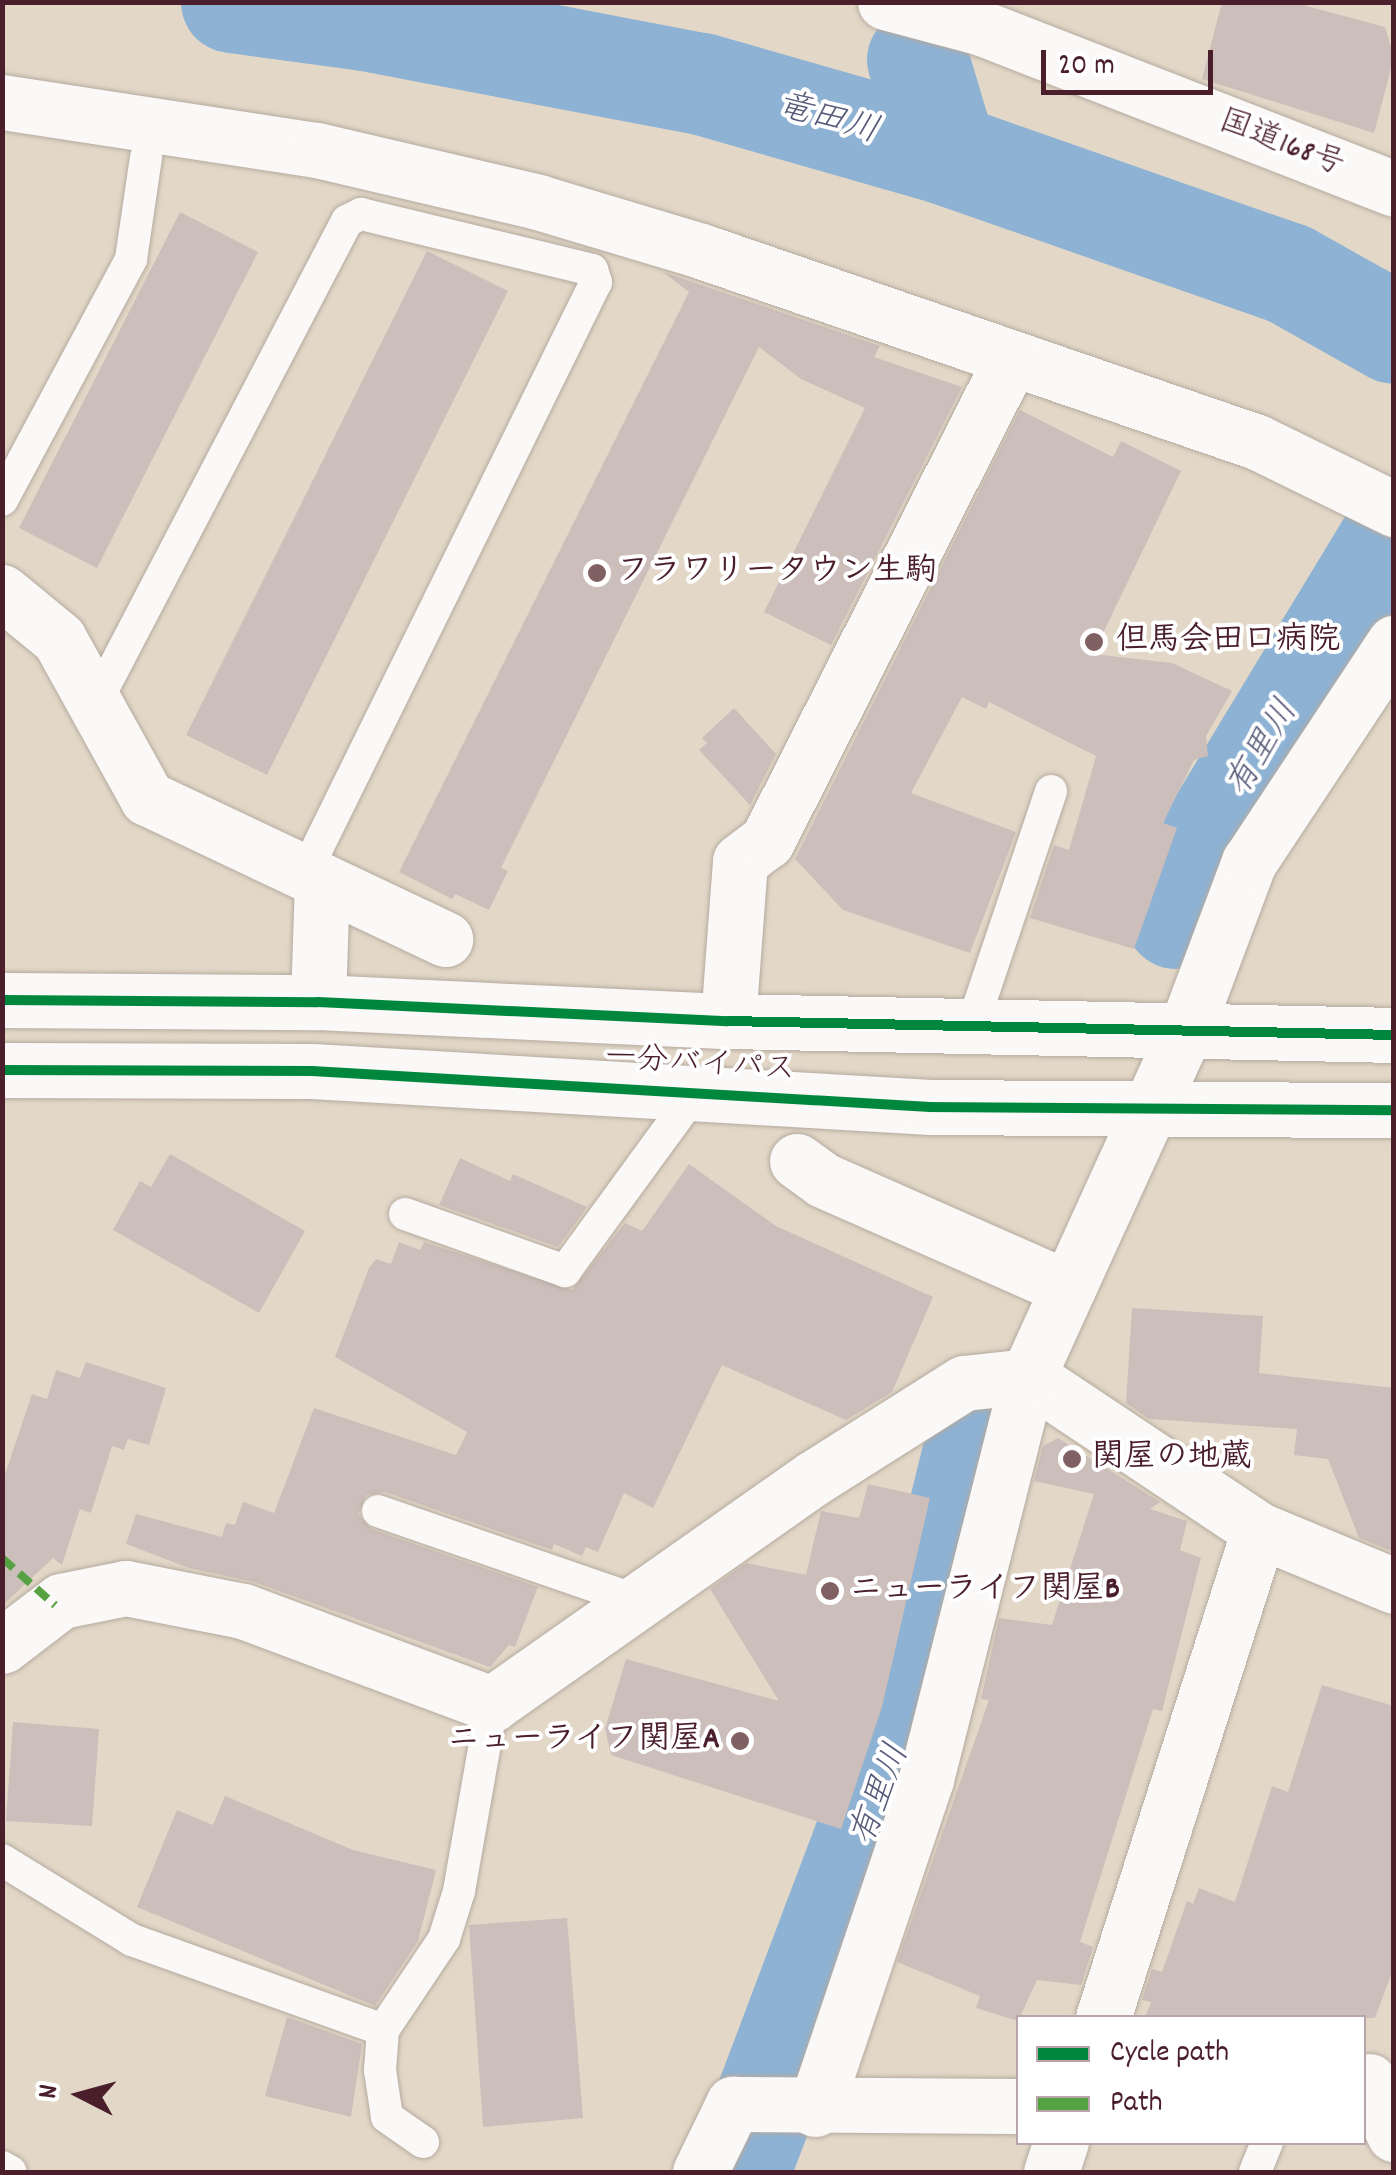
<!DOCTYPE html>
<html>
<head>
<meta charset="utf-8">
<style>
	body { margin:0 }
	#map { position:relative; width:1396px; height:2175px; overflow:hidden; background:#e3d8c7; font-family:Dekko,"Klee One",sans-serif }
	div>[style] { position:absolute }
	.river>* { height:102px; margin:-51px; padding:0 51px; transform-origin:51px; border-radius:51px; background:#8eb2d3 }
	.building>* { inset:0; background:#ccbeba }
	.roads { filter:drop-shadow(0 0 2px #b5aaa0) drop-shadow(0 0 2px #b5aaa0) }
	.lane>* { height:32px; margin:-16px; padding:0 16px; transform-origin:16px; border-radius:16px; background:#fbf9f7 }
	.street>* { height:55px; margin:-27.5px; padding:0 27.5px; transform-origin:27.5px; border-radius:27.5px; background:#fbf9f7 }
	.highway>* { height:55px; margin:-27.5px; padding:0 27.5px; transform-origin:27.5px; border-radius:27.5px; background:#fbf9f7 }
	.quiet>* { height:8px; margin-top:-4px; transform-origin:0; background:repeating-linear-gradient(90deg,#56a243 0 15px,transparent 0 23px) }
	.cycleway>* { height:10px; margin:-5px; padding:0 5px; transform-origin:5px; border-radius:5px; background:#00873e }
	.dots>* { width:28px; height:28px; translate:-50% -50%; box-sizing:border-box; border:5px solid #fff; border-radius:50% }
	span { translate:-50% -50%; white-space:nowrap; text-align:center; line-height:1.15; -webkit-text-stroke:8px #fff; paint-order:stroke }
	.street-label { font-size:32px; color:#4a1f2b }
	.poi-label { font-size:32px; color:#4a1f2b; font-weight:700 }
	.left { translate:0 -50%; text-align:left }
	.right { translate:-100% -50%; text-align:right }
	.water-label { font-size:35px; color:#585a79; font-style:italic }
	.frame { position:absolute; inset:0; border:5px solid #4a1f2b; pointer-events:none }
	.legend { position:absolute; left:1016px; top:2015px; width:350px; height:130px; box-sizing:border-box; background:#fff; border:2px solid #b7a5aa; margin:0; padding:12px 18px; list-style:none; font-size:30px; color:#4a1f2b }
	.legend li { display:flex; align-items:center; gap:20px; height:50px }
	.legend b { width:50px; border:2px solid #b7a5aa }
	.north { position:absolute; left:30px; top:2045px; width:100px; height:100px; -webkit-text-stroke:8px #fff; paint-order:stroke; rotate:276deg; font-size:28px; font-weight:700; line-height:40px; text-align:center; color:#4a1f2b }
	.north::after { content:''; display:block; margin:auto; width:35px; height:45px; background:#4a1f2b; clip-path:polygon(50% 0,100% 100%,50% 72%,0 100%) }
	.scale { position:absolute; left:1041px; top:50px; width:172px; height:45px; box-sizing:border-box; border:5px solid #4a1f2b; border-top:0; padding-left:12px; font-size:30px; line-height:35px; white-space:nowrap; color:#4a1f2b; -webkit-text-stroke:8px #fff; paint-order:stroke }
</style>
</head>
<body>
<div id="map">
	<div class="river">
		<div style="left:232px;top:2px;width:134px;rotate:7.7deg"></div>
		<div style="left:365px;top:20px;width:343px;rotate:10.8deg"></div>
		<div style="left:702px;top:84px;width:254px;rotate:16deg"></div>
		<div style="left:946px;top:154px;width:363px;rotate:19.3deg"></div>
		<div style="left:1289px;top:274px;width:120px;rotate:29.3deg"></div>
		<div style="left:918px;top:60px;width:98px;rotate:73.4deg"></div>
		<div style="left:1176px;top:918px;width:104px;rotate:-65.6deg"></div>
		<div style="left:1219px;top:823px;width:338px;rotate:-58.8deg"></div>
		<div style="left:739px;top:2172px;width:472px;rotate:-69.3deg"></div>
		<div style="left:906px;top:1730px;width:334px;rotate:-76.3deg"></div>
	</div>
	<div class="building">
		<div style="clip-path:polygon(1222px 2px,1292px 2px,1385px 27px,1394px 57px,1374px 133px,1202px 79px)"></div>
		<div style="clip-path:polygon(180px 212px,258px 252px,97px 568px,19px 528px)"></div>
		<div style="clip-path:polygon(427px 251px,508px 291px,267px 775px,186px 735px)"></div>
		<div style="clip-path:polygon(663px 272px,880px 346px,874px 357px,962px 387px,831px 645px,764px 612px,865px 408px,801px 379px,759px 347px,501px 868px,508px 871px,489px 910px,455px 894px,452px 899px,399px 872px,689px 292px)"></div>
		<div style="clip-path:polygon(1020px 410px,1113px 457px,1121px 441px,1181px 471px,1093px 654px,1172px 663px,1232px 691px,1206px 736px,1208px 756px,1194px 760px,1163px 823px,1177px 828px,1134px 949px,1030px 918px,1054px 845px,1069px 850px,1096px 756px,989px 702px,986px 709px,962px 697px,911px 793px,1016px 832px,970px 953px,843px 910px,795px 859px)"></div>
		<div style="clip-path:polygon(734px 708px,776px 754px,750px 805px,699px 750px,707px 743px,702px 738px)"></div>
		<div style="clip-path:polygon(170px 1154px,305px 1231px,259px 1313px,113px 1230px,140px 1181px,151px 1187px)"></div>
		<div style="clip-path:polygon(460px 1158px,510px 1181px,513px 1174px,587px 1207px,558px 1247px,439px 1205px)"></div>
		<div style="clip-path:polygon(689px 1164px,776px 1226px,933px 1297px,892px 1392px,846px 1420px,722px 1365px,653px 1508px,624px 1493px,598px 1552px,586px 1547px,582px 1556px,554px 1544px,552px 1550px,385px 1492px,366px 1495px,358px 1514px,371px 1529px,538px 1587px,515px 1647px,509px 1645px,490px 1667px,254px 1582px,189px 1568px,126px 1544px,136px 1514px,222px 1537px,226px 1523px,235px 1525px,243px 1502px,274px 1513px,314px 1408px,456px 1455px,467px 1432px,335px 1357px,369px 1268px,376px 1259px,391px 1264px,399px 1242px,420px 1250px,424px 1242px,572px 1290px,625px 1223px,642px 1231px)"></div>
		<div style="clip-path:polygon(1132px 1308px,1263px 1316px,1259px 1373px,1394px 1388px,1394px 1552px,1359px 1538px,1328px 1459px,1294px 1455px,1297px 1429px,1149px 1419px,1126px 1403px)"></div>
		<div style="clip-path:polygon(86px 1362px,166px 1388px,149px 1445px,128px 1439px,124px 1450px,112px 1446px,91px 1513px,80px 1509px,62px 1565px,53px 1558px,2px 1606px,2px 1483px,32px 1394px,47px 1399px,56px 1370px,80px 1378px)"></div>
		<div style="clip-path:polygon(1058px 1438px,1160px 1502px,1150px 1509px,1187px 1521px,1180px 1550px,1201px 1558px,1162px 1711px,1153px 1709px,1080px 1942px,1093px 1947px,1081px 1985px,1037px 1980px,1018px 2021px,976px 2008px,980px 1996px,897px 1962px,989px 1700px,981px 1699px,999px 1618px,1052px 1625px,1094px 1494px,1034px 1481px,1043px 1446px)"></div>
		<div style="clip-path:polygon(868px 1484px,930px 1498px,882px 1707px,841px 1829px,611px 1755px,605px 1729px,626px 1659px,779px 1701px,710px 1589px,746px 1563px,806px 1575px,821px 1511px,859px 1518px)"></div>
		<div style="clip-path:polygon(1322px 1685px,1394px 1706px,1394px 1967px,1375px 2018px,1145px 2018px,1151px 2002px,1142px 2000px,1152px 1969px,1162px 1972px,1187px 1901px,1193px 1904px,1199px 1888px,1235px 1902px,1272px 1786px,1288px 1792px)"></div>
		<div style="clip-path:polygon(13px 1722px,99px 1729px,92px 1826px,6px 1821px)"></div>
		<div style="clip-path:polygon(225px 1796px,353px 1850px,436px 1870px,418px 1941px,375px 2006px,137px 1907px,177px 1810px,213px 1825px)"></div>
		<div style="clip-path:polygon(567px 1918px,583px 2118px,483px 2127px,469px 1925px)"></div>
		<div style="clip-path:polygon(287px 2017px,362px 2044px,351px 2117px,265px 2096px)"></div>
	</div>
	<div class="roads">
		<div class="lane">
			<div style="left:2px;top:500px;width:273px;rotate:-61.8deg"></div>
			<div style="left:131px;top:259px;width:103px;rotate:-81.6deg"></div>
			<div style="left:95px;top:704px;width:545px;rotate:-62.45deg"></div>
			<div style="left:347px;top:221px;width:16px;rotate:-27deg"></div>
			<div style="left:361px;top:214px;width:238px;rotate:13.6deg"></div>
			<div style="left:592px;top:270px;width:13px;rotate:72deg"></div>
			<div style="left:596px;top:282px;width:659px;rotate:116.21deg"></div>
			<div style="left:972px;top:1026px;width:248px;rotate:-71.4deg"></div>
			<div style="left:405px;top:1214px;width:170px;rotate:19.6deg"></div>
			<div style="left:565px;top:1271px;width:224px;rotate:-53.9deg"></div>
			<div style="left:378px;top:1511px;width:278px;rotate:19.1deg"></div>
			<div style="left:2px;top:1860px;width:153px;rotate:31.6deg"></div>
			<div style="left:132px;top:1940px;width:267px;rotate:19.7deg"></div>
			<div style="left:423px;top:2142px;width:44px;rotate:-145.2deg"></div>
			<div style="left:387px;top:2117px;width:48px;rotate:-98.5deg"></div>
			<div style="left:380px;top:2070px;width:40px;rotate:-85.7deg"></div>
			<div style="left:383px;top:2030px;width:110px;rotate:-56.2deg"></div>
			<div style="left:444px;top:1939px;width:50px;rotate:-72.6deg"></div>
			<div style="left:459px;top:1891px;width:190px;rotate:-80deg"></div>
			<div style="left:2px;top:2167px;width:10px;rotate:29deg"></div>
			<div style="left:1255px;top:2172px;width:32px;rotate:-68deg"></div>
		</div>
		<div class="street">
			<div style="left:2px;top:102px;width:319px;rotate:8.7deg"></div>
			<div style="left:317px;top:150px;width:227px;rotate:13.2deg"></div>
			<div style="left:538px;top:202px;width:170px;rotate:16.7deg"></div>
			<div style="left:701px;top:251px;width:588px;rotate:18.96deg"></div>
			<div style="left:1257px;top:442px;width:153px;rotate:26.1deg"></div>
			<div style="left:2px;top:592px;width:74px;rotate:39.5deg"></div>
			<div style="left:59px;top:639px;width:182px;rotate:61deg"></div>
			<div style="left:147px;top:798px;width:330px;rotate:25.3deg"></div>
			<div style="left:318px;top:1002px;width:121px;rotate:-88.1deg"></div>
			<div style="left:728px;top:1021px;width:160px;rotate:-85.7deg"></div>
			<div style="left:740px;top:861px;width:34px;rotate:-37deg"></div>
			<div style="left:767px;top:841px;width:538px;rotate:-63.15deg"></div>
			<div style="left:797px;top:1161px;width:32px;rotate:36deg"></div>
			<div style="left:823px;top:1180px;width:268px;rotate:23.8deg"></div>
			<div style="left:2px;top:1646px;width:74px;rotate:-37.3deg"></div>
			<div style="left:61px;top:1601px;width:66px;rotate:-11.3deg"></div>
			<div style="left:126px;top:1588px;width:119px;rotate:11.1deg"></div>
			<div style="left:243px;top:1611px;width:266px;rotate:20.5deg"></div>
			<div style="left:492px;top:1704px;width:391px;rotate:-35.1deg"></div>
			<div style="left:812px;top:1479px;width:180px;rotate:-32.3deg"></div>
			<div style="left:964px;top:1383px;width:64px;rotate:-6.2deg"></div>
			<div style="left:1028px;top:1376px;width:278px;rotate:33.7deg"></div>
			<div style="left:1259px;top:1530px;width:146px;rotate:22.5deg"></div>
			<div style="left:1103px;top:2018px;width:512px;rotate:-72.27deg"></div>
			<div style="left:1369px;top:2081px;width:59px;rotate:64.7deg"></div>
			<div style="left:815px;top:2109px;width:348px;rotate:-71.4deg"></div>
			<div style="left:926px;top:1779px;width:416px;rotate:-75.8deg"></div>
			<div style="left:1028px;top:1376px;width:378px;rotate:-65.5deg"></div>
			<div style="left:1185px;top:1032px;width:182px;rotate:-69.4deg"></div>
			<div style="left:1249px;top:862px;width:263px;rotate:-56.5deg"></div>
			<div style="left:700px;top:2172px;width:76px;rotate:-64.1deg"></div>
			<div style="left:733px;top:2104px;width:285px;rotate:0.4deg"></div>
			<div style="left:1051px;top:2172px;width:32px;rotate:-72deg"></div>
		</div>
		<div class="highway">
			<div style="left:885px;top:2px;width:100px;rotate:15deg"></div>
			<div style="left:982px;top:28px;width:442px;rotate:21.3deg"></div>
			<div style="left:2px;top:1000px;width:316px;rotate:0.4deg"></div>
			<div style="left:318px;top:1002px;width:410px;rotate:2.7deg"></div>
			<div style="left:728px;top:1021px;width:666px;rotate:1.2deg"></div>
			<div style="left:2px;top:1070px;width:310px;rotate:0.2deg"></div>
			<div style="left:312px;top:1071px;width:619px;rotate:3.33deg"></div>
			<div style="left:930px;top:1107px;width:464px;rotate:0.4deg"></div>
		</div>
	</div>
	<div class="quiet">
		<div style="left:2px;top:1558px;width:71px;rotate:41.6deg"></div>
	</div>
	<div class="cycleway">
		<div style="left:2px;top:1000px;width:316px;rotate:0.4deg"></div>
		<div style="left:318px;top:1002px;width:410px;rotate:2.7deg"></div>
		<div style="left:728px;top:1021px;width:666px;rotate:1.2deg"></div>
		<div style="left:2px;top:1070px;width:310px;rotate:0.2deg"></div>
		<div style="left:312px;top:1071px;width:619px;rotate:3.33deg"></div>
		<div style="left:930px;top:1107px;width:464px;rotate:0.4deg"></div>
	</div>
	<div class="dots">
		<div style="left:597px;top:573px;background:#806062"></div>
		<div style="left:1094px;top:642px;background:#806062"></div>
		<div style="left:1072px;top:1459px;background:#806062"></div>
		<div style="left:830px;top:1591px;background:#806062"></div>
		<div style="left:740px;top:1741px;background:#806062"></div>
	</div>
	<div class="street-label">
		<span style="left:1281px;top:145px;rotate:21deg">国道168号</span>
		<span style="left:700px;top:1066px;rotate:4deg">一分バイパス</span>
	</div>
	<div class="poi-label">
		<span class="left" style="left:617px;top:573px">フラワリータウン生駒</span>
		<span class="left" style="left:1116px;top:642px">但馬会田口病院</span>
		<span class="left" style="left:1092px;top:1459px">関屋の地蔵</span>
		<span class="left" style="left:850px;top:1591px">ニューライフ関屋B</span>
		<span class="right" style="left:720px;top:1741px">ニューライフ関屋A</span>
	</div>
	<div class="water-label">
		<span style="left:827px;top:120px;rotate:16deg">竜田川</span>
		<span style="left:1264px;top:749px;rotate:-59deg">有里川</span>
		<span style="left:882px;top:1795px;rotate:-69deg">有里川</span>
	</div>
	<div class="frame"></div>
	<ul class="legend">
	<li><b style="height:12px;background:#00873e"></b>Cycle path</li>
	<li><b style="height:12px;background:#56a243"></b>Path</li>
	</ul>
	<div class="north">N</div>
	<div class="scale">20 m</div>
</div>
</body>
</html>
